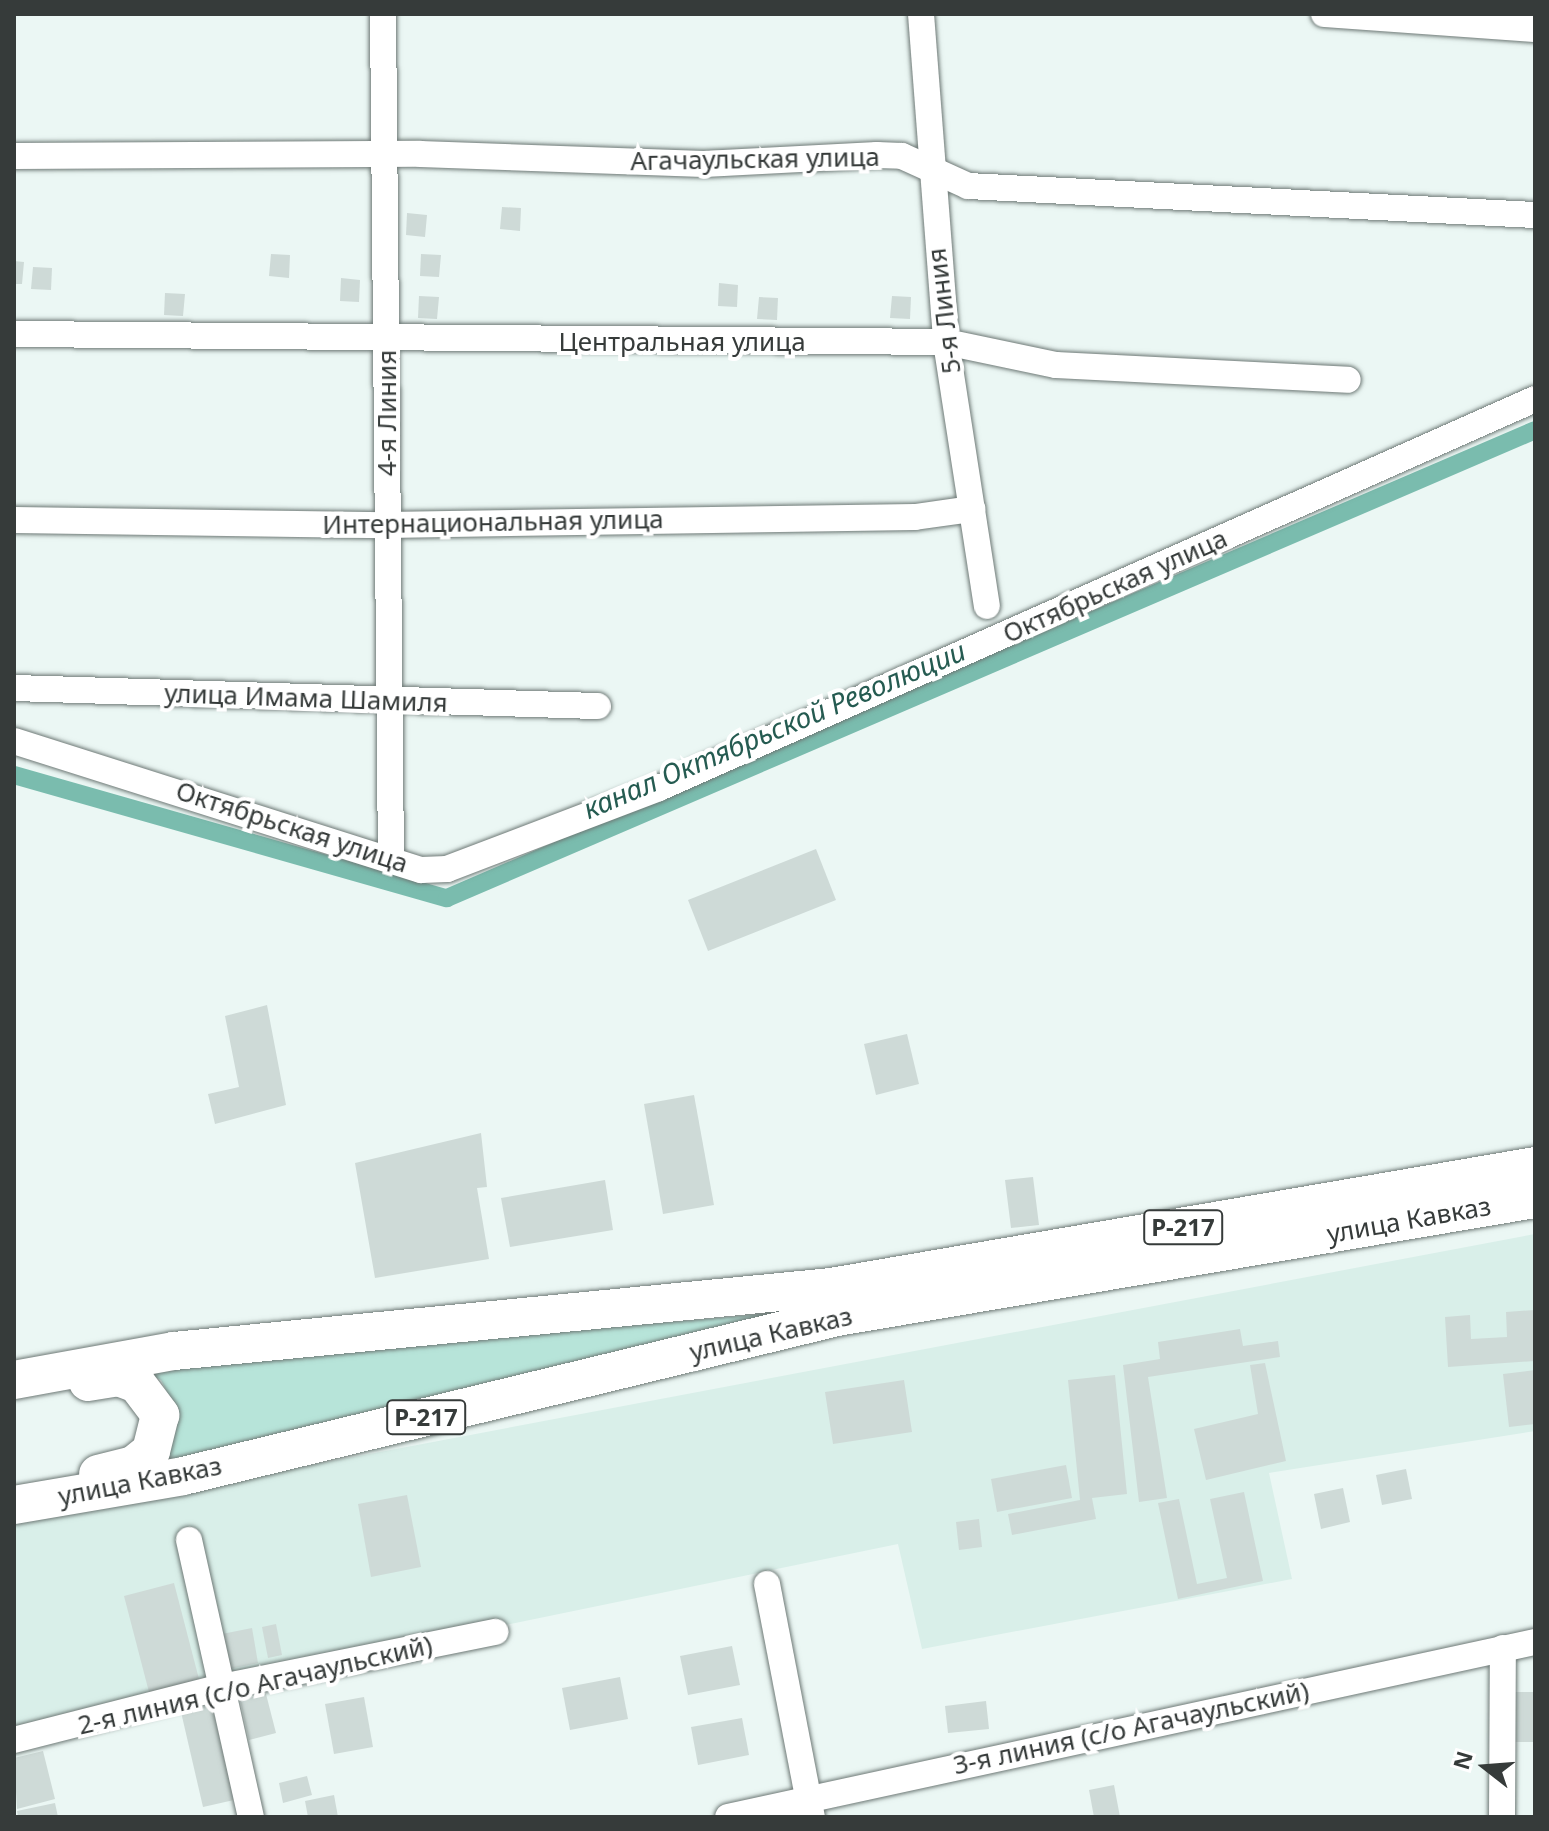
<!DOCTYPE html>
<html>
<head>
<meta charset="utf-8">
<style>
	body { margin:0 }
	#map { position:relative; width:1549px; height:1831px; overflow:hidden; background:#ebf7f4; font-family:"Noto Sans",sans-serif }
	div>[style] { position:absolute }
	.built>* { inset:0; background:#d9efe9 }
	.green>* { inset:0; background:#b7e4d9 }
	.canal>* { height:18px; margin:-9px; padding:0 9px; transform-origin:9px; border-radius:9px; background:#7abcae }
	.building>* { inset:0; background:#cedad7 }
	.roads { filter:drop-shadow(0 0 2px #6e7976) drop-shadow(0 0 2px #6e7976) }
	.minor>* { height:26px; margin:-13px; padding:0 13px; transform-origin:13px; border-radius:13px; background:#fff }
	.highway>* { height:38px; margin:-19px; padding:0 19px; transform-origin:19px; border-radius:19px; background:#fff }
	span { translate:-50% -50%; white-space:nowrap; text-align:center; line-height:1.15; -webkit-text-stroke:8px #fff; paint-order:stroke }
	.shield-label span { padding:2px 6px; background:#fff; border:2px solid; border-radius:6px; -webkit-text-stroke-width:0 }
	.shield-label { font-size:24px; color:#363b3a; font-weight:700 }
	.street-label { font-size:26px; color:#363b3a }
	.water-label { font-size:28px; color:#255b51; font-style:italic }
	.frame { position:absolute; inset:0; border:16px solid #363b3a; pointer-events:none }
	.north { position:absolute; left:1445px; top:1727px; width:80px; height:80px; -webkit-text-stroke:6px #fff; paint-order:stroke; rotate:287deg; font-size:22px; font-weight:700; line-height:32px; text-align:center; color:#363b3a }
	.north::after { content:''; display:block; margin:auto; width:28px; height:36px; background:#363b3a; clip-path:polygon(50% 0,100% 100%,50% 72%,0 100%) }
</style>
</head>
<body>
<div id="map">
	<div class="built">
		<div style="clip-path:polygon(1535px 1234px,1535px 1431px,1269px 1473px,1292px 1579px,922px 1649px,898px 1544px,108px 1707px,14px 1734px,14px 1521px)"></div>
	</div>
	<div class="green">
		<div style="clip-path:polygon(788px 1312px,160px 1468px,179px 1416px,161px 1380px,139px 1368px)"></div>
	</div>
	<div class="canal">
		<div style="left:14px;top:775px;width:450px;rotate:15.9deg"></div>
		<div style="left:447px;top:898px;width:1184px;rotate:-23.27deg"></div>
	</div>
	<div class="building">
		<div style="clip-path:polygon(502px 207px,521px 208px,520px 231px,500px 229px)"></div>
		<div style="clip-path:polygon(407px 213px,427px 215px,425px 237px,406px 235px)"></div>
		<div style="clip-path:polygon(271px 254px,290px 255px,289px 278px,269px 276px)"></div>
		<div style="clip-path:polygon(421px 254px,441px 255px,439px 277px,420px 276px)"></div>
		<div style="clip-path:polygon(14px 261px,24px 262px,22px 284px,14px 284px)"></div>
		<div style="clip-path:polygon(33px 267px,52px 268px,51px 290px,31px 289px)"></div>
		<div style="clip-path:polygon(341px 278px,360px 280px,359px 302px,340px 301px)"></div>
		<div style="clip-path:polygon(719px 283px,738px 285px,737px 307px,718px 306px)"></div>
		<div style="clip-path:polygon(165px 293px,185px 294px,183px 316px,164px 315px)"></div>
		<div style="clip-path:polygon(419px 296px,439px 297px,437px 319px,418px 318px)"></div>
		<div style="clip-path:polygon(892px 296px,911px 297px,910px 319px,890px 318px)"></div>
		<div style="clip-path:polygon(759px 297px,778px 298px,777px 320px,757px 319px)"></div>
		<div style="clip-path:polygon(816px 849px,836px 900px,708px 951px,688px 900px)"></div>
		<div style="clip-path:polygon(267px 1005px,286px 1105px,215px 1124px,208px 1094px,239px 1087px,225px 1016px)"></div>
		<div style="clip-path:polygon(907px 1034px,919px 1084px,876px 1095px,864px 1044px)"></div>
		<div style="clip-path:polygon(694px 1095px,714px 1205px,663px 1214px,644px 1104px)"></div>
		<div style="clip-path:polygon(481px 1133px,487px 1187px,477px 1188px,489px 1259px,375px 1278px,355px 1163px)"></div>
		<div style="clip-path:polygon(1033px 1177px,1039px 1225px,1011px 1228px,1005px 1180px)"></div>
		<div style="clip-path:polygon(605px 1180px,613px 1230px,510px 1247px,501px 1198px)"></div>
		<div style="clip-path:polygon(1535px 1310px,1535px 1361px,1448px 1367px,1445px 1317px,1470px 1315px,1471px 1339px,1507px 1337px,1506px 1312px)"></div>
		<div style="clip-path:polygon(1240px 1329px,1243px 1346px,1278px 1341px,1280px 1357px,1148px 1377px,1167px 1498px,1139px 1502px,1123px 1365px,1160px 1359px,1158px 1342px)"></div>
		<div style="clip-path:polygon(1265px 1363px,1286px 1461px,1206px 1480px,1194px 1429px,1258px 1414px,1250px 1365px)"></div>
		<div style="clip-path:polygon(1535px 1370px,1535px 1424px,1509px 1427px,1503px 1374px)"></div>
		<div style="clip-path:polygon(1115px 1375px,1127px 1494px,1092px 1498px,1096px 1519px,1012px 1535px,1008px 1514px,1080px 1500px,1068px 1380px)"></div>
		<div style="clip-path:polygon(904px 1380px,912px 1432px,833px 1444px,825px 1392px)"></div>
		<div style="clip-path:polygon(1066px 1465px,1072px 1498px,997px 1512px,991px 1479px)"></div>
		<div style="clip-path:polygon(1406px 1469px,1412px 1499px,1382px 1505px,1376px 1475px)"></div>
		<div style="clip-path:polygon(1343px 1488px,1350px 1522px,1321px 1529px,1314px 1494px)"></div>
		<div style="clip-path:polygon(1244px 1492px,1263px 1581px,1178px 1599px,1158px 1503px,1179px 1499px,1197px 1584px,1227px 1578px,1210px 1499px)"></div>
		<div style="clip-path:polygon(407px 1495px,421px 1567px,371px 1577px,358px 1504px)"></div>
		<div style="clip-path:polygon(979px 1519px,982px 1547px,959px 1550px,956px 1522px)"></div>
		<div style="clip-path:polygon(174px 1583px,200px 1683px,150px 1696px,124px 1596px)"></div>
		<div style="clip-path:polygon(276px 1624px,282px 1655px,268px 1658px,262px 1627px)"></div>
		<div style="clip-path:polygon(252px 1628px,258px 1663px,229px 1669px,222px 1634px)"></div>
		<div style="clip-path:polygon(732px 1646px,740px 1685px,688px 1695px,680px 1656px)"></div>
		<div style="clip-path:polygon(620px 1677px,628px 1719px,570px 1730px,562px 1688px)"></div>
		<div style="clip-path:polygon(1513px 1692px,1535px 1692px,1535px 1742px,1514px 1742px)"></div>
		<div style="clip-path:polygon(266px 1694px,276px 1733px,249px 1740px,240px 1700px)"></div>
		<div style="clip-path:polygon(364px 1697px,373px 1747px,334px 1754px,325px 1704px)"></div>
		<div style="clip-path:polygon(986px 1701px,989px 1729px,948px 1733px,945px 1706px)"></div>
		<div style="clip-path:polygon(212px 1705px,234px 1800px,203px 1807px,181px 1712px)"></div>
		<div style="clip-path:polygon(742px 1718px,749px 1755px,698px 1765px,691px 1727px)"></div>
		<div style="clip-path:polygon(43px 1751px,55px 1799px,17px 1809px,14px 1758px)"></div>
		<div style="clip-path:polygon(307px 1776px,312px 1795px,283px 1803px,279px 1783px)"></div>
		<div style="clip-path:polygon(1114px 1785px,1120px 1817px,1094px 1817px,1089px 1790px)"></div>
		<div style="clip-path:polygon(334px 1795px,338px 1817px,308px 1817px,305px 1801px)"></div>
		<div style="clip-path:polygon(55px 1803px,58px 1817px,18px 1817px,17px 1811px)"></div>
	</div>
	<div class="roads">
		<div class="minor">
			<div style="left:383px;top:14px;width:846px;rotate:89.46deg"></div>
			<div style="left:921px;top:14px;width:329px;rotate:85.6deg"></div>
			<div style="left:946px;top:342px;width:267px;rotate:81.2deg"></div>
			<div style="left:1324px;top:14px;width:212px;rotate:4.1deg"></div>
			<div style="left:14px;top:156px;width:406px;rotate:-0.3deg"></div>
			<div style="left:420px;top:154px;width:284px;rotate:2deg"></div>
			<div style="left:704px;top:164px;width:173px;rotate:-3deg"></div>
			<div style="left:877px;top:155px;width:25px;rotate:2deg"></div>
			<div style="left:902px;top:156px;width:72px;rotate:24.4deg"></div>
			<div style="left:968px;top:186px;width:568px;rotate:2.93deg"></div>
			<div style="left:14px;top:334px;width:932px;rotate:0.49deg"></div>
			<div style="left:946px;top:342px;width:112px;rotate:11.8deg"></div>
			<div style="left:1056px;top:365px;width:292px;rotate:2.9deg"></div>
			<div style="left:14px;top:520px;width:372px;rotate:0.8deg"></div>
			<div style="left:386px;top:525px;width:529px;rotate:-0.87deg"></div>
			<div style="left:915px;top:517px;width:58px;rotate:-8deg"></div>
			<div style="left:14px;top:688px;width:584px;rotate:1.77deg"></div>
			<div style="left:14px;top:741px;width:427px;rotate:17.6deg"></div>
			<div style="left:421px;top:870px;width:26px;rotate:-2deg"></div>
			<div style="left:447px;top:869px;width:227px;rotate:-20.9deg"></div>
			<div style="left:659px;top:788px;width:958px;rotate:-23.94deg"></div>
			<div style="left:189px;top:1540px;width:284px;rotate:77.4deg"></div>
			<div style="left:767px;top:1584px;width:237px;rotate:79.1deg"></div>
			<div style="left:14px;top:1740px;width:215px;rotate:-14.3deg"></div>
			<div style="left:222px;top:1687px;width:279px;rotate:-11.4deg"></div>
			<div style="left:728px;top:1817px;width:826px;rotate:-12.24deg"></div>
			<div style="left:1502px;top:1817px;width:169px;rotate:-89.7deg"></div>
		</div>
		<div class="highway">
			<div style="left:14px;top:1380px;width:163px;rotate:-10.3deg"></div>
			<div style="left:174px;top:1351px;width:660px;rotate:-5.56deg"></div>
			<div style="left:831px;top:1287px;width:714px;rotate:-9.75deg"></div>
			<div style="left:88px;top:1382px;width:30px;rotate:-9deg"></div>
			<div style="left:118px;top:1377px;width:20px;rotate:20deg"></div>
			<div style="left:137px;top:1384px;width:39px;rotate:53deg"></div>
			<div style="left:160px;top:1415px;width:37px;rotate:104deg"></div>
			<div style="left:151px;top:1451px;width:22px;rotate:141deg"></div>
			<div style="left:134px;top:1465px;width:37px;rotate:166deg"></div>
			<div style="left:14px;top:1505px;width:171px;rotate:-9.7deg"></div>
			<div style="left:183px;top:1476px;width:673px;rotate:-13.66deg"></div>
			<div style="left:837px;top:1317px;width:708px;rotate:-9.6deg"></div>
		</div>
	</div>
	<div class="shield-label">
		<span style="left:1183px;top:1227px">Р-217</span>
		<span style="left:426px;top:1417px">Р-217</span>
	</div>
	<div class="street-label">
		<span style="left:755px;top:159px;rotate:-1deg">Агачаульская улица</span>
		<span style="left:944px;top:311px;rotate:-97deg">5-я Линия</span>
		<span style="left:682px;top:342px">Центральная улица</span>
		<span style="left:387px;top:413px;rotate:-90deg">4-я Линия</span>
		<span style="left:493px;top:522px;rotate:-1deg">Интернациональная улица</span>
		<span style="left:1115px;top:586px;rotate:-24deg">Октябрьская улица</span>
		<span style="left:306px;top:698px;rotate:2deg">улица Имама Шамиля</span>
		<span style="left:292px;top:827px;rotate:18deg">Октябрьская улица</span>
		<span style="left:1409px;top:1220px;rotate:-10deg">улица Кавказ</span>
		<span style="left:771px;top:1334px;rotate:-13deg">улица Кавказ</span>
		<span style="left:140px;top:1481px;rotate:-11deg">улица Кавказ</span>
		<span style="left:255px;top:1685px;rotate:-13deg">2-я линия (с/о Агачаульский)</span>
		<span style="left:1131px;top:1728px;rotate:-12deg">3-я линия (с/о Агачаульский)</span>
	</div>
	<div class="water-label">
		<span style="left:774px;top:729px;rotate:-23deg">канал Октябрьской Революции</span>
	</div>
	<div class="frame"></div>
	<div class="north">N</div>
</div>
</body>
</html>
